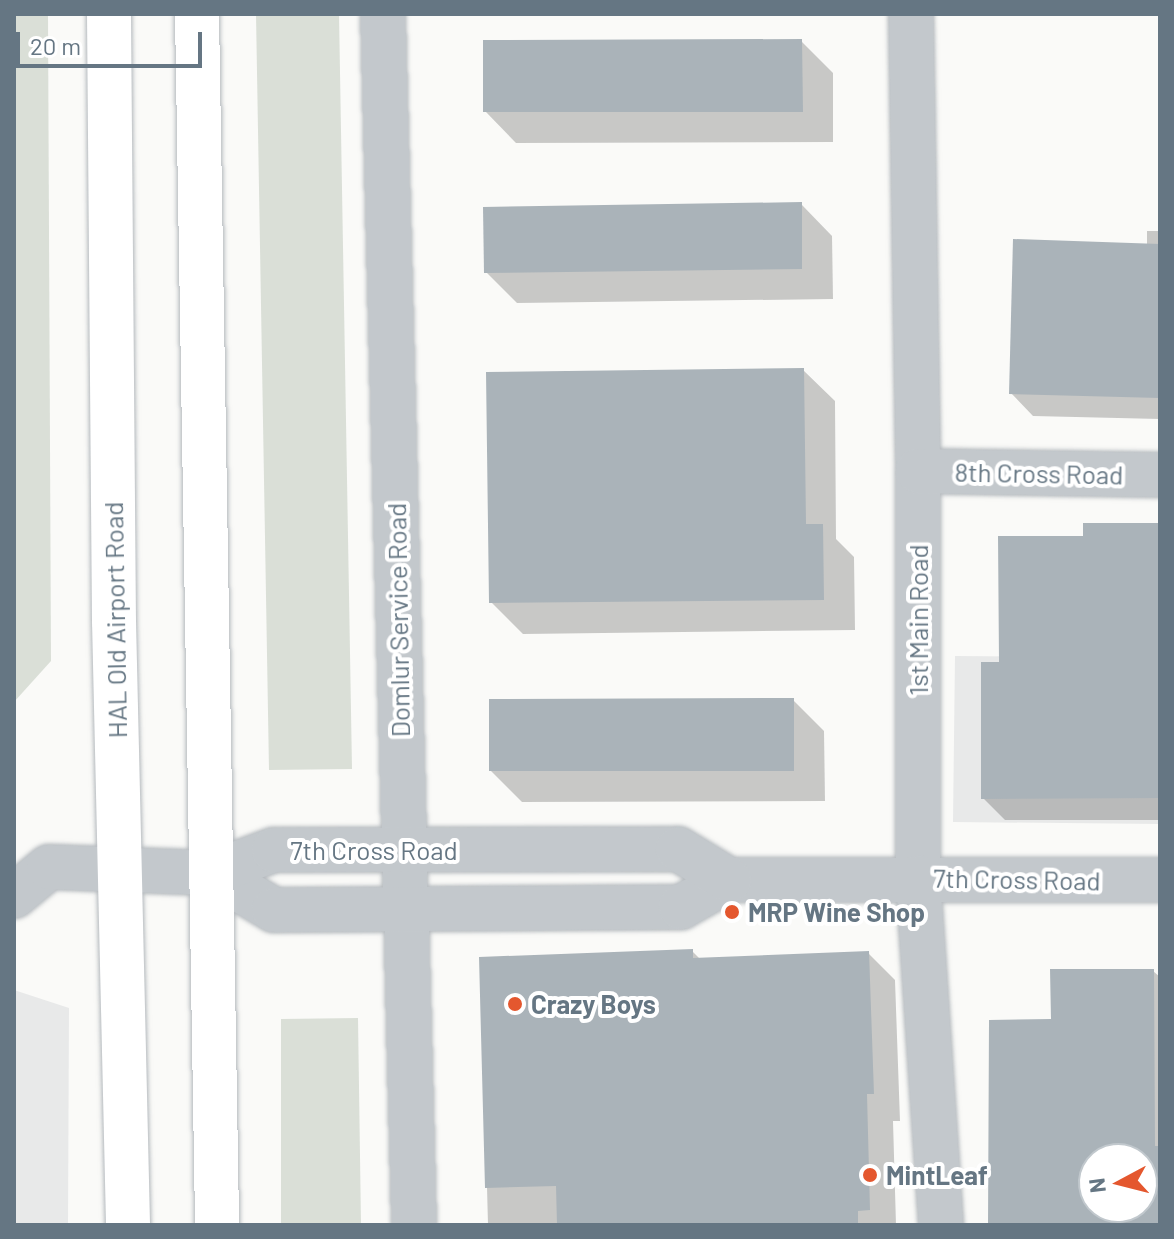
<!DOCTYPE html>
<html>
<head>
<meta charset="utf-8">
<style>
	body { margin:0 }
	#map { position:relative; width:1174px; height:1239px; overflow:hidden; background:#fafaf8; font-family:Barlow,sans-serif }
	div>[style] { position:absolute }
	.built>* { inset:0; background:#e8e9e9 }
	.green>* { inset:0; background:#dadfd7 }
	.shadow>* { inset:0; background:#0003 }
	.building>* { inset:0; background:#aab3b9 }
	.roads { filter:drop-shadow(0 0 2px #b5babe) drop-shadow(0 0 2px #b5babe) }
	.minor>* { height:44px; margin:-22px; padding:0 22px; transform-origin:22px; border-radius:22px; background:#c3c8cc }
	.tertiary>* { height:44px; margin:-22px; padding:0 22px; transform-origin:22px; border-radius:22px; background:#c3c8cc }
	.primary>* { height:44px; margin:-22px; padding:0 22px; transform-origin:22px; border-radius:22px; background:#fff }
	.dots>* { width:22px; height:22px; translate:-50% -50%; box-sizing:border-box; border:4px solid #fff; border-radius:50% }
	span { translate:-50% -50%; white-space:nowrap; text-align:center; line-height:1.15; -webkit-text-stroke:8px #fff; paint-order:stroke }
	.street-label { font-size:26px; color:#657683 }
	.poi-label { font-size:26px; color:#657683; font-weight:700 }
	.left { translate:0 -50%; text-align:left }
	.frame { position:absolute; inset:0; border:16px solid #657683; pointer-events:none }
	.north { position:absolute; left:1078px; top:1143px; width:80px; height:80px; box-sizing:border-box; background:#fff; border:2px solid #c1c8cd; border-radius:50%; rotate:263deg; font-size:22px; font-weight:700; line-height:32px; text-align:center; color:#657683 }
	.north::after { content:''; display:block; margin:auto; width:28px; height:36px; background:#e4572e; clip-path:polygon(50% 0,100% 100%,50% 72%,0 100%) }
	.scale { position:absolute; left:16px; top:32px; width:186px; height:36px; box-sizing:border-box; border:4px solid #657683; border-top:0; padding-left:10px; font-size:24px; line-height:28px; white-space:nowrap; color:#657683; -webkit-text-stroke:6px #fff; paint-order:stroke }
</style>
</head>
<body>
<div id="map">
	<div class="built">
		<div style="clip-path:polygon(955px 656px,1160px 658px,1160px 824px,953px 822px)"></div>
		<div style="clip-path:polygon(14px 990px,69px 1008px,68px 1225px,14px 1225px)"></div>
	</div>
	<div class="green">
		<div style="clip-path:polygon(14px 14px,48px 14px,51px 661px,14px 702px)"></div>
		<div style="clip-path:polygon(256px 14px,339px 14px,352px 769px,269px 770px)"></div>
		<div style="clip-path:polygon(358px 1018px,361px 1225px,281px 1225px,281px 1019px)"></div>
	</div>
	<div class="shadow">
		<div style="clip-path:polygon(801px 41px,833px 73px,833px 142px,516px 143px,485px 111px)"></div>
		<div style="clip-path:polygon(801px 204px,832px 236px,833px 299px,517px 303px,486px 272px)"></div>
		<div style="clip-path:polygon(1147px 231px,1160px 231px,1160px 419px,1033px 416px,1011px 393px,1147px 245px)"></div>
		<div style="clip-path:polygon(803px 370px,835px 401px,836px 539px,854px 557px,855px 630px,523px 634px,491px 602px)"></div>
		<div style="clip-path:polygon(1160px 525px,1160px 820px,1005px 820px,983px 798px,1001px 664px,1085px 538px)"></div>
		<div style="clip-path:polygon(793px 700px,824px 731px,825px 801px,522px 802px,491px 771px)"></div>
		<div style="clip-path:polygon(692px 951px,700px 959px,868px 953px,895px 980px,900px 1121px,893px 1121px,896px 1225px,488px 1225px,481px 959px)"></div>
		<div style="clip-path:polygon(evenodd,1153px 971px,1160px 977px,1160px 1225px,991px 1225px,1053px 1021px,1153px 971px,1094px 1159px,1142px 1159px,1142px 1207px,1094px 1207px,1094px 1159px)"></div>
	</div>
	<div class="building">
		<div style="clip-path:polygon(802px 39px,803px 112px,483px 112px,483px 40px)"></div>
		<div style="clip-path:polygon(802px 202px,802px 269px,484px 273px,483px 207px)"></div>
		<div style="clip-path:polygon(1013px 239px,1160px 244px,1160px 398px,1009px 394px)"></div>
		<div style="clip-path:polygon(804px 368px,806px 524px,823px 524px,824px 600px,489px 603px,486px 372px)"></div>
		<div style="clip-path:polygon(1083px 523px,1160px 523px,1160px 798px,981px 799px,981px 662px,999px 662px,998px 536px,1083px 536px)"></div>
		<div style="clip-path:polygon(794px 698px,794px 771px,489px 771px,489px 699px)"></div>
		<div style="clip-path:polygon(693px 949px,693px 958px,869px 951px,874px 1094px,867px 1094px,870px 1210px,858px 1211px,858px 1225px,557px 1225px,556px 1186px,485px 1188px,479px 957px)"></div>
		<div style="clip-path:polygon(evenodd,1050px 969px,1154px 969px,1155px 1146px,1160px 1146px,1160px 1225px,988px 1225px,989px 1020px,1051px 1019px,1050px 969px,1094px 1159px,1142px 1159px,1142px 1207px,1094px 1207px,1094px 1159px)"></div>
	</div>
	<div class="roads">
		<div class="minor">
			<div style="left:911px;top:14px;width:457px;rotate:89.1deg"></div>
			<div style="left:918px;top:471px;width:407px;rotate:90deg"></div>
			<div style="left:918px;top:878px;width:348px;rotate:86.2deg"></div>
			<div style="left:918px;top:471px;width:242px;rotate:0.9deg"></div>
		</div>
		<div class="tertiary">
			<div style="left:383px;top:14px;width:1211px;rotate:88.53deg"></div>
			<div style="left:212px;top:873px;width:72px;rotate:30.8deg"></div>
			<div style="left:274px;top:910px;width:407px;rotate:-0.4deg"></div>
			<div style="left:681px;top:907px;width:55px;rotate:-29.4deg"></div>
			<div style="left:729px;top:880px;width:431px"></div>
			<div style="left:14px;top:896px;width:45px;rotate:-39.6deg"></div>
			<div style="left:49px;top:867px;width:163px;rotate:2.1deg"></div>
			<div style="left:212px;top:873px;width:66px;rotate:-20.4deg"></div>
			<div style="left:274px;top:850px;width:404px;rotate:-0.1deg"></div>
			<div style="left:678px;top:849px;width:60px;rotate:31.3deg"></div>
		</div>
		<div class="primary">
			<div style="left:109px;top:14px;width:607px;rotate:89.53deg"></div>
			<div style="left:114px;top:621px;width:604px;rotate:88.67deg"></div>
			<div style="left:197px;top:14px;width:1211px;rotate:89.05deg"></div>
		</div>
	</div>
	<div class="dots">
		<div style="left:732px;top:912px;background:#e4572e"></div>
		<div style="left:515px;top:1004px;background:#e4572e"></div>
		<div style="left:870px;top:1175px;background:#e4572e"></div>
	</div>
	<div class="street-label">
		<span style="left:1039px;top:473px;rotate:1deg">8th Cross Road</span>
		<span style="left:115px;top:620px;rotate:-91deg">HAL Old Airport Road</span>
		<span style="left:398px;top:620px;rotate:-91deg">Domlur Service Road</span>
		<span style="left:918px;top:620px;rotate:-90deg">1st Main Road</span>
		<span style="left:374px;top:850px">7th Cross Road</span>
		<span style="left:1017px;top:879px;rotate:1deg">7th Cross Road</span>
	</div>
	<div class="poi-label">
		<span class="left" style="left:748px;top:912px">MRP Wine Shop</span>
		<span class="left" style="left:531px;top:1004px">Crazy Boys</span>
		<span class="left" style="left:886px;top:1175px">MintLeaf</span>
	</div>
	<div class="frame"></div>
	<div class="north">N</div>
	<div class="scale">20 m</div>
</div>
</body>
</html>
